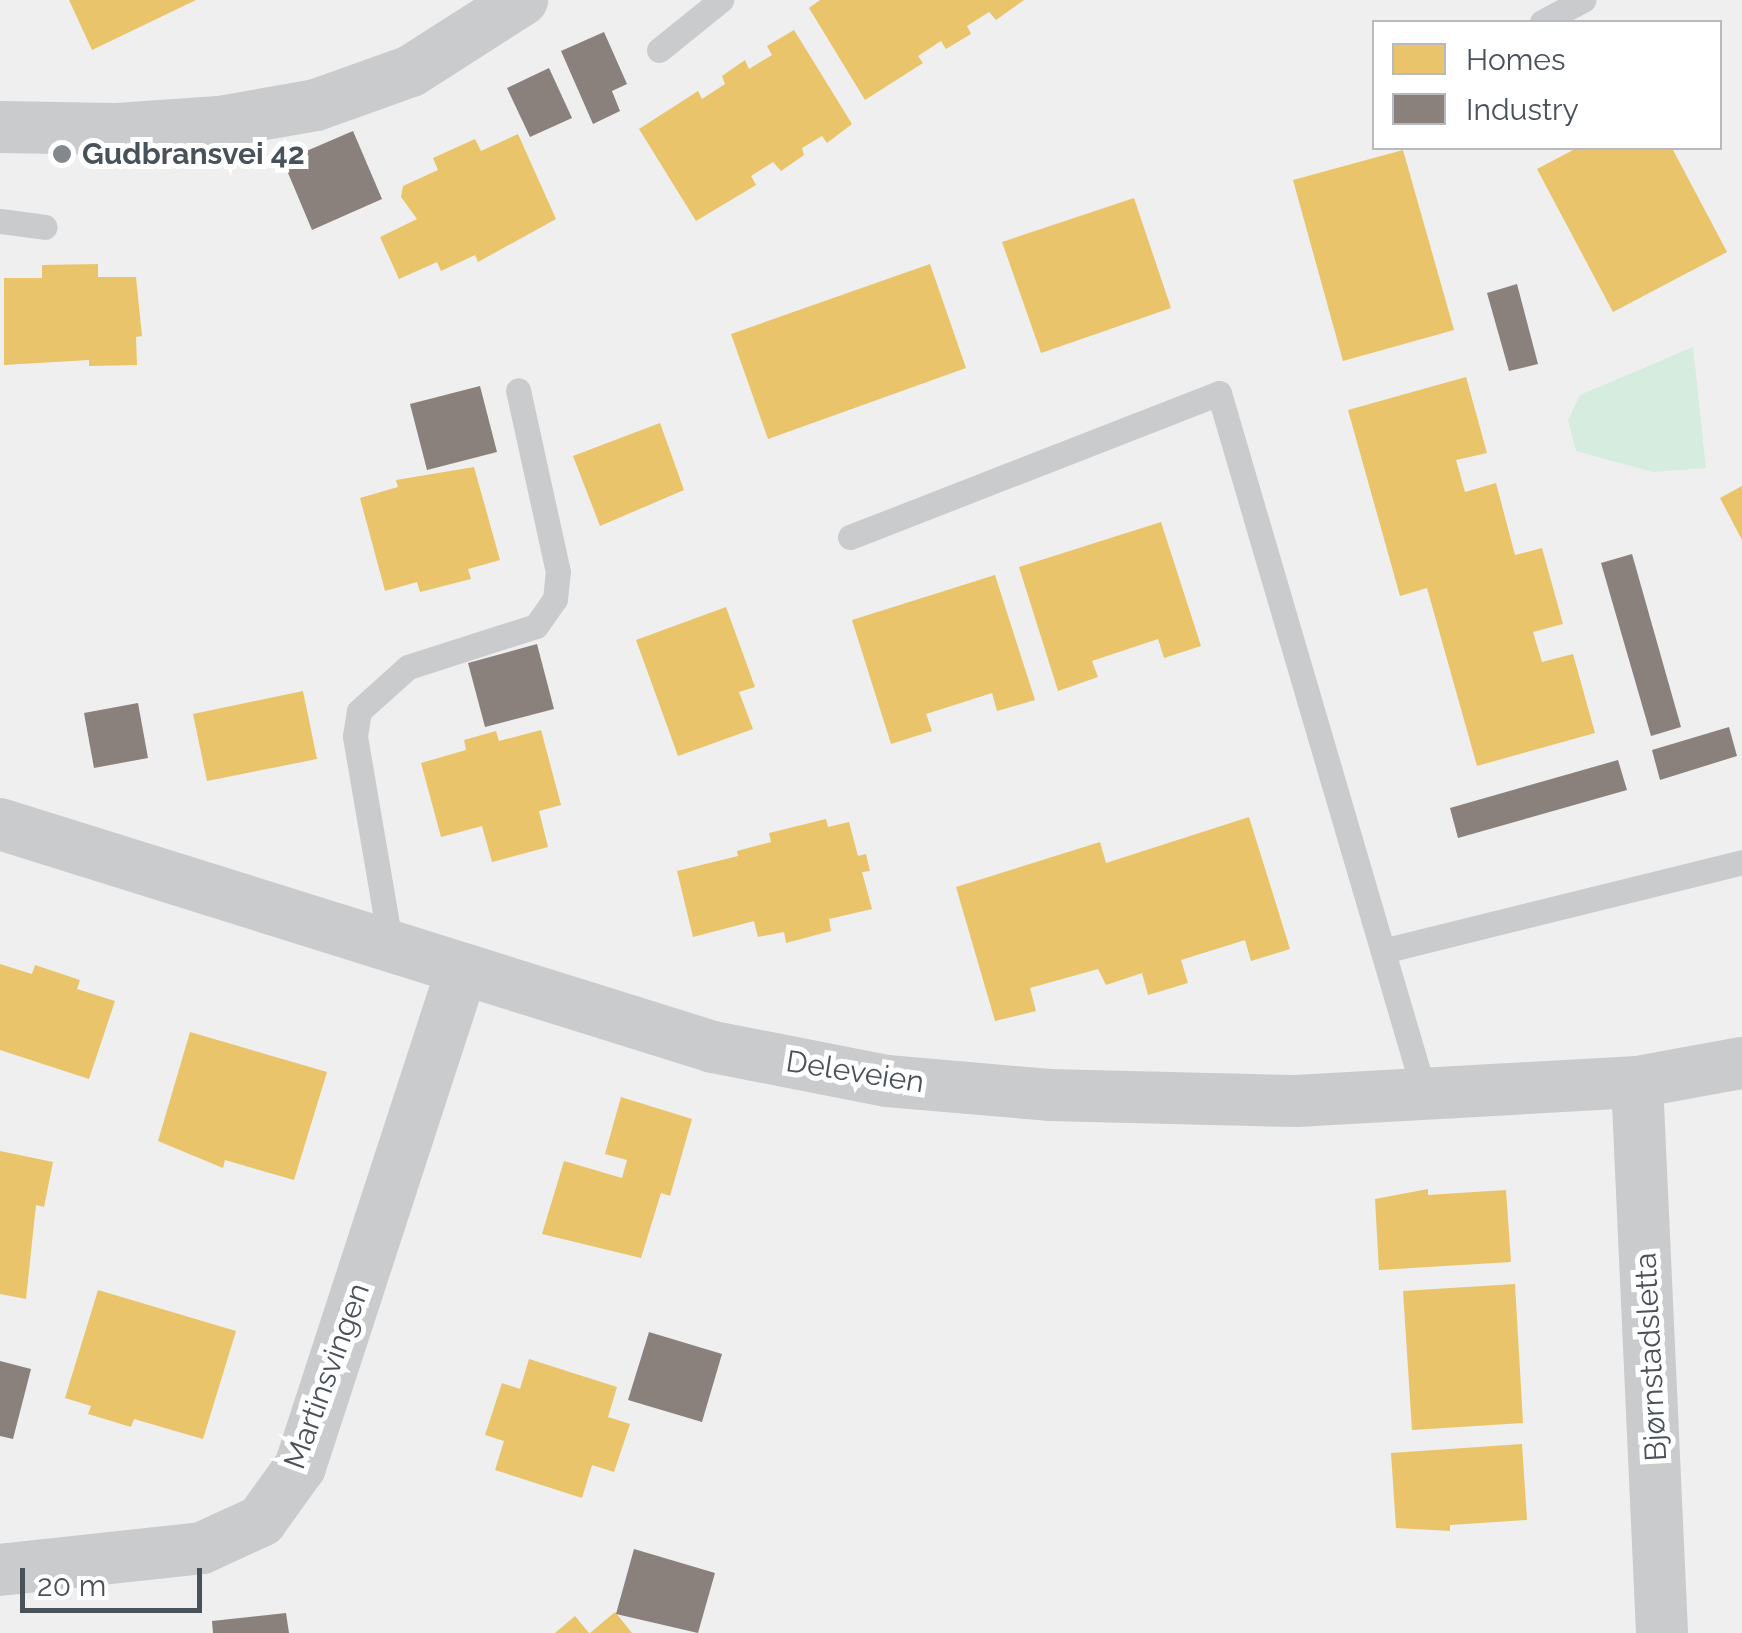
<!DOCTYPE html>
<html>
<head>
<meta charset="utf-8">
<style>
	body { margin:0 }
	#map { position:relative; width:1742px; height:1633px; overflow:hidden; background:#efefef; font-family:Raleway,sans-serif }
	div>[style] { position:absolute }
	.green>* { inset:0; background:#d6ecdf }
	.homes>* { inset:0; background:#e9c46a }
	.industry>* { inset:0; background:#8a817c }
	.service>* { height:25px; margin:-12.5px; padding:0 12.5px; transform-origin:12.5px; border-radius:12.5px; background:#c9cbcd }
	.minor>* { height:52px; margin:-26px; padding:0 26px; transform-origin:26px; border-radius:26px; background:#c9cbcd }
	.dots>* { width:28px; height:28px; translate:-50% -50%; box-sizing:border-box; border:5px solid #fff; border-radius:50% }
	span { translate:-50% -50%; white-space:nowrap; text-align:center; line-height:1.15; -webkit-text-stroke:10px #fff; paint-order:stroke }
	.poi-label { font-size:30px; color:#495159; font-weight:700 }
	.left { translate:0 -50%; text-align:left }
	.street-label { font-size:30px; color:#495159 }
	.legend { position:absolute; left:1372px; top:20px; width:350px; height:130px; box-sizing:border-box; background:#fff; border:2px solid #b6b9bd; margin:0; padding:12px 18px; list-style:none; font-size:30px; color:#495159 }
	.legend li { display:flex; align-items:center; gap:20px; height:50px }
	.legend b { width:50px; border:2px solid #b6b9bd }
	.scale { position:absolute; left:20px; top:1568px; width:182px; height:45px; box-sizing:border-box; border:5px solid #495159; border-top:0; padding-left:12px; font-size:30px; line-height:35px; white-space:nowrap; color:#495159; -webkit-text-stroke:8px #fff; paint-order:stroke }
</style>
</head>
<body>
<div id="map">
	<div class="green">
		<div style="clip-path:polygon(1693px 347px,1706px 468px,1653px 472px,1576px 451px,1568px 420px,1580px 395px)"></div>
	</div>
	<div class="homes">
		<div style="clip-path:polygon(69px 0,196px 0,92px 50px)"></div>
		<div style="clip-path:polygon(820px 0,1024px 0,996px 20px,989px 12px,967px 26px,971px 34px,946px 49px,941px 41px,918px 56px,923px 63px,865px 100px,809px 8px)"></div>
		<div style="clip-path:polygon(794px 30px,852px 124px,827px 143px,822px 136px,802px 148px,804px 155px,781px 171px,773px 162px,751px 176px,756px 185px,696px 221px,639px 129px,698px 91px,702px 99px,725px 84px,722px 76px,745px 60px,749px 69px,772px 55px,767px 46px)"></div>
		<div style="clip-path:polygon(518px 134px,556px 219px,478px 262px,475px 255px,441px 271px,437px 262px,399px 279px,380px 237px,417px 219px,401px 197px,403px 186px,438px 170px,433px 158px,475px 139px,481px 151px)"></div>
		<div style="clip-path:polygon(1577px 148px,1672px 148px,1727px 252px,1613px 312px,1537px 169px)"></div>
		<div style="clip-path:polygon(1403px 150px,1454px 330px,1343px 361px,1293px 180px)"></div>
		<div style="clip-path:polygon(1134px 198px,1171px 308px,1041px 353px,1002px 242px)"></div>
		<div style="clip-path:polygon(98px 264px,98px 277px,136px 277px,142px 336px,136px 337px,137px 365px,89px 366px,89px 360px,4px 365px,4px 278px,42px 278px,42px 265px)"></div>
		<div style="clip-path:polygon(930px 264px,966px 368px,768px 439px,731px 334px)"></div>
		<div style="clip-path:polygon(1466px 377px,1487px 453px,1456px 460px,1465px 492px,1496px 483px,1515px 555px,1542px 548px,1563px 624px,1533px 632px,1542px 662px,1573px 654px,1595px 733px,1477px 766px,1427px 588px,1400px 596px,1348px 410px)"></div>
		<div style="clip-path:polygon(660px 423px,684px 490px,600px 526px,573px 456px)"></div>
		<div style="clip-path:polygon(474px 467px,500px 560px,468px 569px,471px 579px,420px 592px,417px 582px,385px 591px,360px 498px,398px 487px,396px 480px)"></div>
		<div style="clip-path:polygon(1742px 486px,1742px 540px,1720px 498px)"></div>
		<div style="clip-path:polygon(1161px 522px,1201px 646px,1164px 658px,1158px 639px,1092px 661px,1098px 677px,1058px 691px,1019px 567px)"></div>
		<div style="clip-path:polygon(995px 575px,1035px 700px,997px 711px,992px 693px,926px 714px,932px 731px,891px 744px,852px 620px)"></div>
		<div style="clip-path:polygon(726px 607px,755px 687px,739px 692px,753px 729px,678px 756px,636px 640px)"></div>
		<div style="clip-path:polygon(303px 691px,317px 759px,207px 781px,193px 714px)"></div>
		<div style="clip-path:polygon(541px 730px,561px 805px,539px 811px,548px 847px,492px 862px,482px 826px,441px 837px,421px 763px,466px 750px,464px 740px,496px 731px,499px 741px)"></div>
		<div style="clip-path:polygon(1249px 817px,1290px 949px,1251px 961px,1245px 940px,1181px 960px,1188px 983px,1148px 995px,1142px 973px,1106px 985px,1098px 969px,1030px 988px,1036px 1011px,995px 1021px,956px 887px,1100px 842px,1106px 863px)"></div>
		<div style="clip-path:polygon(826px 819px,828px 827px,849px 822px,858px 856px,866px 854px,870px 871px,862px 872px,872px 909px,829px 919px,831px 931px,786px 943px,784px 932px,758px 937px,754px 921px,693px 937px,677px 871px,738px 856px,737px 851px,771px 842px,769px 833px)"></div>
		<div style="clip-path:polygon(0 964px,32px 974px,35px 965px,80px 980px,77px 989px,115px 1001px,89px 1079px,0 1050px)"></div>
		<div style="clip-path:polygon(190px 1032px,327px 1072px,294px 1180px,225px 1160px,223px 1168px,158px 1141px)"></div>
		<div style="clip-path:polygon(621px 1097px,692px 1119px,670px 1196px,661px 1193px,641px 1258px,542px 1234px,564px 1161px,622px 1178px,627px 1160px,605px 1154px)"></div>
		<div style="clip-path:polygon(0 1151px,53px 1162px,44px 1207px,36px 1205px,26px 1299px,0 1294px)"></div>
		<div style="clip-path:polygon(1428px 1189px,1428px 1195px,1506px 1190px,1511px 1262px,1379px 1270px,1375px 1199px)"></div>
		<div style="clip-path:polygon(1515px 1284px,1523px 1423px,1412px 1430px,1403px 1291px)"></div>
		<div style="clip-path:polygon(98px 1290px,236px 1331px,203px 1439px,134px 1419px,131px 1427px,88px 1414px,91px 1406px,65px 1398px)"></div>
		<div style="clip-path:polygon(529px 1359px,617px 1387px,608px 1417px,630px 1424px,614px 1472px,592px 1465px,582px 1498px,495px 1470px,504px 1441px,485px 1435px,502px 1383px,520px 1389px)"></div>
		<div style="clip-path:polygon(1522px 1444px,1527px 1520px,1450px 1525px,1450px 1531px,1396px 1528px,1391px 1453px)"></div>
		<div style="clip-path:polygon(615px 1612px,632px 1633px,590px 1633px)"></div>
		<div style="clip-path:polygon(575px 1616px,589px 1633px,555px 1633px)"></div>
	</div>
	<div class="industry">
		<div style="clip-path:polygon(604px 32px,627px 84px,612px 91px,620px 111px,593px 124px,561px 51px)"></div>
		<div style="clip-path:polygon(549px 68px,572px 118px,530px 137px,507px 88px)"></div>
		<div style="clip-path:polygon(353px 131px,382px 199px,312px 230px,283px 161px)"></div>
		<div style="clip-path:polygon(1517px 284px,1538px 364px,1509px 371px,1487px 293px)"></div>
		<div style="clip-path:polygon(480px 386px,497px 452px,427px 470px,410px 404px)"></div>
		<div style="clip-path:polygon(1632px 554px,1681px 727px,1651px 736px,1601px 563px)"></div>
		<div style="clip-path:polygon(537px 644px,554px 709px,485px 727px,468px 663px)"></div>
		<div style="clip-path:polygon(138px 703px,148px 758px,94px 768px,84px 713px)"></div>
		<div style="clip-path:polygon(1729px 727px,1737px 756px,1660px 780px,1652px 750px)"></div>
		<div style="clip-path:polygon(1618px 760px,1627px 790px,1458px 838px,1450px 808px)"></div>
		<div style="clip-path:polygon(649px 1332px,722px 1354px,702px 1422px,628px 1400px)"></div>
		<div style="clip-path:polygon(0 1361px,31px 1369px,13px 1439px,0 1436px)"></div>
		<div style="clip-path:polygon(634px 1549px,715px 1573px,698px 1633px,616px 1614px)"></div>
		<div style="clip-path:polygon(286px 1613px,289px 1633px,213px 1633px,212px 1621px)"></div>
	</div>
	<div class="service">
		<div style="left:1542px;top:22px;width:47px;rotate:-28.2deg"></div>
		<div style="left:659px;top:50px;width:80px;rotate:-38.9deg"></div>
		<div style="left:0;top:221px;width:45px;rotate:7.6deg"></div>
		<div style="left:850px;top:537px;width:396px;rotate:-21.3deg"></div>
		<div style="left:1219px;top:393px;width:728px;rotate:73.65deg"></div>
		<div style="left:391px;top:947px;width:214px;rotate:-99.7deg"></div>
		<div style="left:355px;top:736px;width:25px;rotate:-81deg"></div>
		<div style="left:359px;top:711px;width:66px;rotate:-41.9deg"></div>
		<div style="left:408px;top:667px;width:134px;rotate:-17.8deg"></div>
		<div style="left:536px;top:626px;width:33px;rotate:-55deg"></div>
		<div style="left:555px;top:599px;width:27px;rotate:-84deg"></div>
		<div style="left:558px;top:572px;width:186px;rotate:-102.4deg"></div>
		<div style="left:1383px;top:951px;width:370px;rotate:-13.9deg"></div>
	</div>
	<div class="minor">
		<div style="left:0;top:127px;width:117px;rotate:1deg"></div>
		<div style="left:117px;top:129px;width:102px;rotate:-3.9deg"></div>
		<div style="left:219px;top:122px;width:98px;rotate:-9.9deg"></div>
		<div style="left:316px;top:105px;width:101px;rotate:-19.7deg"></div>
		<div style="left:411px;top:71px;width:132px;rotate:-32.6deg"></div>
		<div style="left:0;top:824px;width:747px;rotate:17.37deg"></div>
		<div style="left:713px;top:1047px;width:177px;rotate:11.1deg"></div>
		<div style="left:887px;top:1081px;width:163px;rotate:4.9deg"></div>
		<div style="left:1049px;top:1095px;width:247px;rotate:1.4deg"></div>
		<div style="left:1296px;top:1101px;width:342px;rotate:-3.2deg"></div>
		<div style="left:1637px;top:1082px;width:107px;rotate:-10.3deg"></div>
		<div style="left:1637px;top:1082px;width:552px;rotate:87.4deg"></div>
		<div style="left:0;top:1570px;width:203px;rotate:-6.2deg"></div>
		<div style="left:202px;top:1548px;width:65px;rotate:-24.6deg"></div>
		<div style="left:261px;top:1521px;width:67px;rotate:-54.2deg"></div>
		<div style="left:300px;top:1467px;width:523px;rotate:-71.95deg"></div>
	</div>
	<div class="dots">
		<div style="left:62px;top:154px;background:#83888e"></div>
	</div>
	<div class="poi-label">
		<span class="left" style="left:82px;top:154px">Gudbransvei 42</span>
	</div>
	<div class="street-label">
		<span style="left:855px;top:1072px;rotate:9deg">Deleveien</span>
		<span style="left:1651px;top:1357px;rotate:-93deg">Bjørnstadsletta</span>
		<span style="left:327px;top:1376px;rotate:-70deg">Martinsvingen</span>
	</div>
	<ul class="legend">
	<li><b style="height:28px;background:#e9c46a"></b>Homes</li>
	<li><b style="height:28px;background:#8a817c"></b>Industry</li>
	</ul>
	<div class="scale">20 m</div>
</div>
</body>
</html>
